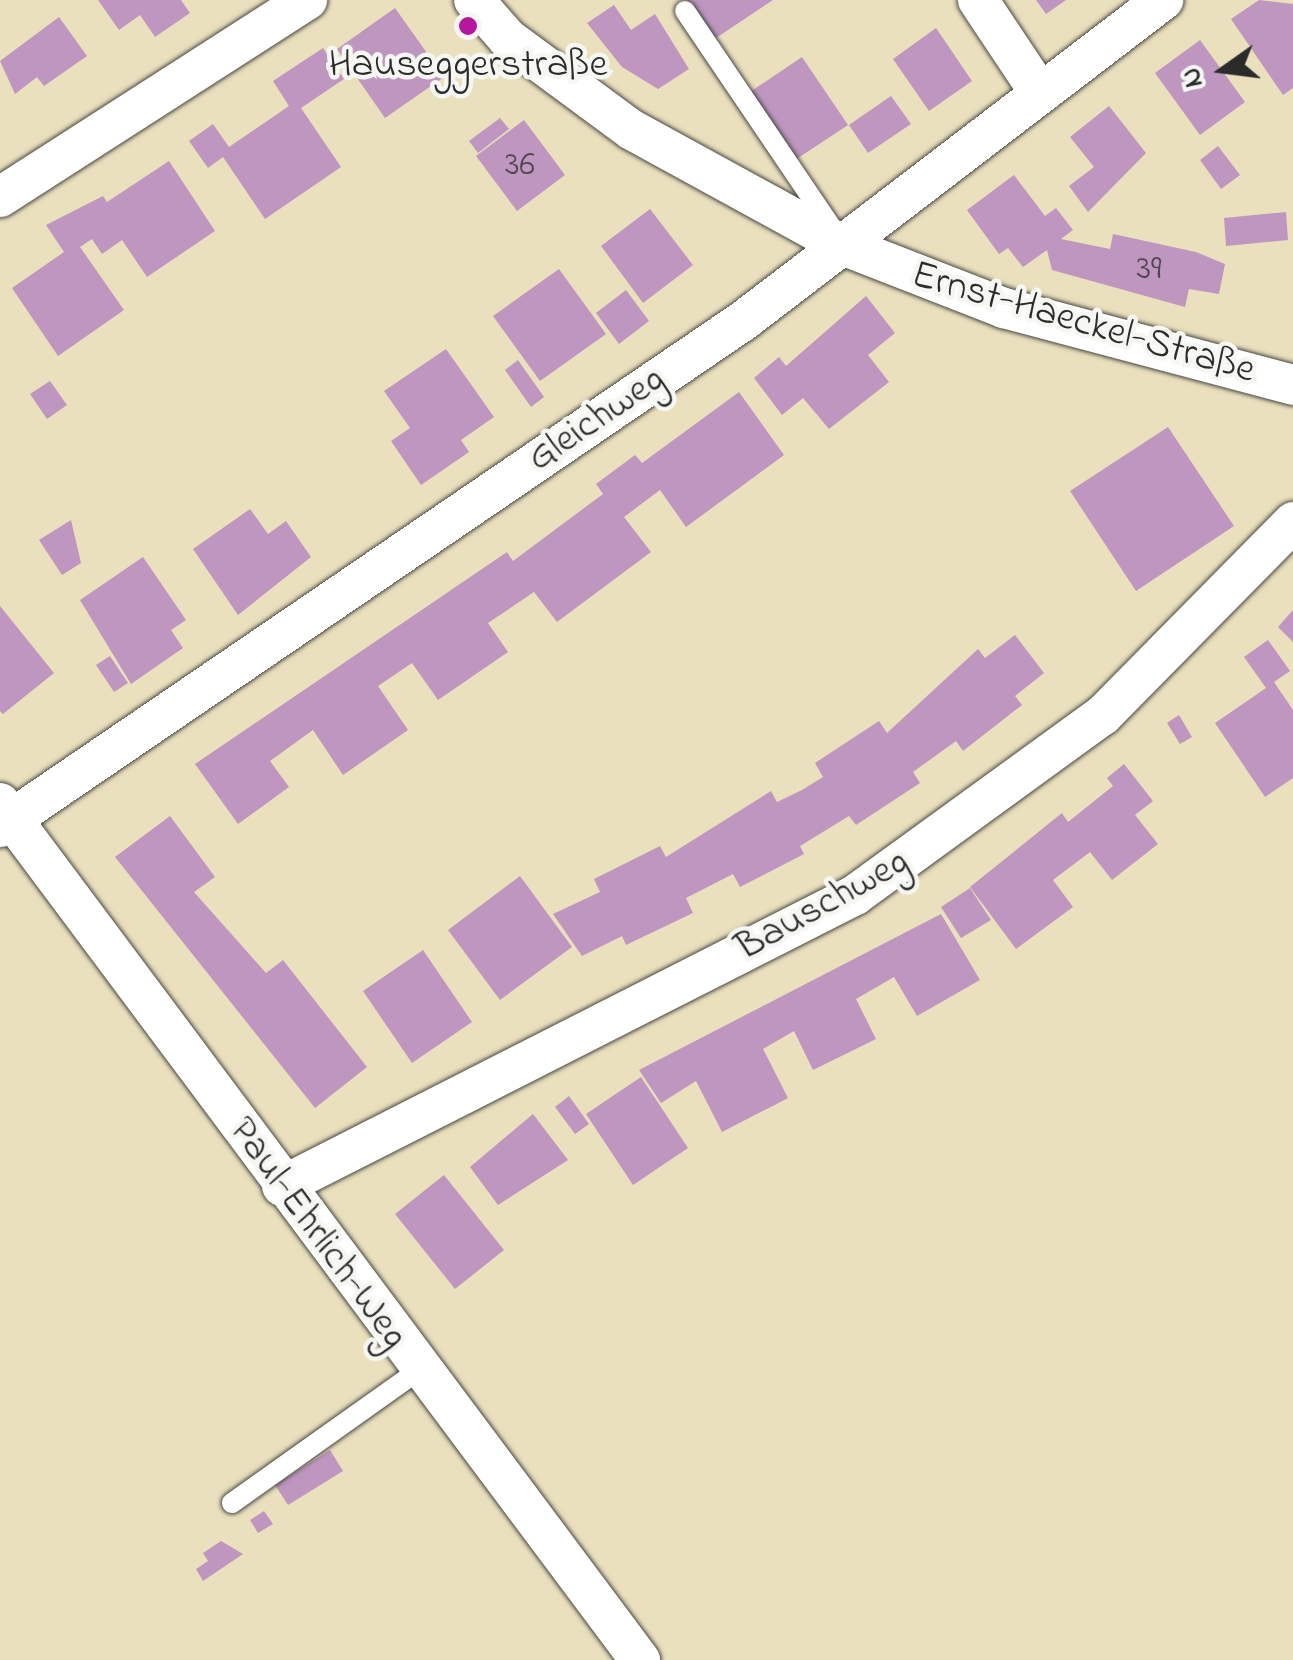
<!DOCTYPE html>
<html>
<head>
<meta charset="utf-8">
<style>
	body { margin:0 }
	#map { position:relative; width:1293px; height:1660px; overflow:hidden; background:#eae0be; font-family:"Indie Flower",sans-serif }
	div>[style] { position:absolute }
	.building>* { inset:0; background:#be96c0 }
	.roads { filter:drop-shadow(0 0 2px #484641) drop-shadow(0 0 2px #484641) }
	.service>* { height:20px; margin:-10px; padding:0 10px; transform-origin:10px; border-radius:10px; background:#fff }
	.minor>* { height:40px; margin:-20px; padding:0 20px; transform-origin:20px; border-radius:20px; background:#fff }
	.dots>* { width:28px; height:28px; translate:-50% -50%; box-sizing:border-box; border:5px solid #f6f6f2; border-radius:50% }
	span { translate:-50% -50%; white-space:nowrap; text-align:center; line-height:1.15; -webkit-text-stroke:9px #f6f6f2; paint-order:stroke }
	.number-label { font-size:35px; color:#504650 }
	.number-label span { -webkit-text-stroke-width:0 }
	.poi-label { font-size:40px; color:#2b2b2b }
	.street-label { font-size:40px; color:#2b2b2b }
	.north { position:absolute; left:1173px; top:20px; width:100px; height:100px; -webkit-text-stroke:8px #f6f6f2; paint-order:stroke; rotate:256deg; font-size:28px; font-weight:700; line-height:40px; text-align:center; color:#2b2b2b }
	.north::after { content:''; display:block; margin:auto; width:35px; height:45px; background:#2b2b2b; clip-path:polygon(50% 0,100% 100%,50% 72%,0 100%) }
</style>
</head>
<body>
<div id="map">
	<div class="building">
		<div style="clip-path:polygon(98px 0,181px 0,190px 13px,155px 37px,140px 15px,119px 30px)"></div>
		<div style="clip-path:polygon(686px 0,773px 0,713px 40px)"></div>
		<div style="clip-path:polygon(1036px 0,1066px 0,1046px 14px)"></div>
		<div style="clip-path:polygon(1259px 0,1293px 4px,1293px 88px,1283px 95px,1231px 19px)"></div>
		<div style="clip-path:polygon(614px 5px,631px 30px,655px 14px,689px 69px,658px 89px,622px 67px,587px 23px)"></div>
		<div style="clip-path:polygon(395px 8px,444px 77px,385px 118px,337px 49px)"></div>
		<div style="clip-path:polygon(59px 17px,87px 56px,44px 86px,37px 77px,15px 94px,0 61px)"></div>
		<div style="clip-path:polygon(936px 28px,972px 81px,929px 111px,893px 59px)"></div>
		<div style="clip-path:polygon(1200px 40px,1245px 102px,1200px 135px,1155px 73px)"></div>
		<div style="clip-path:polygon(323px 48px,344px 79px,301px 108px,341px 167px,265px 219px,223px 157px,208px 168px,189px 141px,213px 124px,229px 147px,289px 106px,273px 81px)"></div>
		<div style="clip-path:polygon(802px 57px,848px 125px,795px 160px,750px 92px)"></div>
		<div style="clip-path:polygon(891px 96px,911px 124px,868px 153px,849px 125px)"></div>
		<div style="clip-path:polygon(1109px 106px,1146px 153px,1088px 212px,1069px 186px,1094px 167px,1070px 137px)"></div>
		<div style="clip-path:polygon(500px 118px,509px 129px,478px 153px,469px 141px)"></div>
		<div style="clip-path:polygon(524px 120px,565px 175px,517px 211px,476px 156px)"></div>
		<div style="clip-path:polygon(1218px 146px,1240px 175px,1221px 189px,1200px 160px)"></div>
		<div style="clip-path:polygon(169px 161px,215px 231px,147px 277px,122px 240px,102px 254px,92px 239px,80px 247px,124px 310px,58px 356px,12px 288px,64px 252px,46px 225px,103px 196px,107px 202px)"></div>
		<div style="clip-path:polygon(1014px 175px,1045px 216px,1056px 208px,1073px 230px,1061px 239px,1110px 249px,1113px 234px,1196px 252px,1225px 264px,1219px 294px,1189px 289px,1185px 307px,1052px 270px,1047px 250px,1023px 267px,1008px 248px,999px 254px,967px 210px)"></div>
		<div style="clip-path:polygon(650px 209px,693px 265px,643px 303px,601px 246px)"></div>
		<div style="clip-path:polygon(1286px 212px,1288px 240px,1226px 246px,1224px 218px)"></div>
		<div style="clip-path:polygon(559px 269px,606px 334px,540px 381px,493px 316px)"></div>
		<div style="clip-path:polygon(626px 290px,649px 321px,619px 344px,596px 313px)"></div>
		<div style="clip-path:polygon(866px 296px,895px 333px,868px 355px,889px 382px,829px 429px,803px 398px,782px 415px,754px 378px,779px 357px,786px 366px)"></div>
		<div style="clip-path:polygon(446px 349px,494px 417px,461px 440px,469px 452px,421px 485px,391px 441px,410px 428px,384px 391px)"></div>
		<div style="clip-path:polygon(518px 360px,544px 397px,531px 407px,505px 370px)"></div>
		<div style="clip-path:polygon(50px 381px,67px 405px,47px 419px,30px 394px)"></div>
		<div style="clip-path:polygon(739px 392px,784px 455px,686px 527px,660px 490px,624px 517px,651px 552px,557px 622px,534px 592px,488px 623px,508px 652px,438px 700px,412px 663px,378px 686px,408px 730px,343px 775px,313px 730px,270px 761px,289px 787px,238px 824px,195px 764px,507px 552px,513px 561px,603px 494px,596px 484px,635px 455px,642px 463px)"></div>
		<div style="clip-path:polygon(1168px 427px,1234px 526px,1136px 591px,1070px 491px)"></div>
		<div style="clip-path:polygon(250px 509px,268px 534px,286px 521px,311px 557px,238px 615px,193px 549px)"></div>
		<div style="clip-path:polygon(71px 520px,81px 563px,62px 575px,39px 540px)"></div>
		<div style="clip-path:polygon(143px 557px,186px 620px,171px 630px,183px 648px,131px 684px,80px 600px)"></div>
		<div style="clip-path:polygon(0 606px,54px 673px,3px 714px,0 711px)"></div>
		<div style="clip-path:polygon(1293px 610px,1293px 642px,1278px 627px)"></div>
		<div style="clip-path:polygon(1015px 635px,1044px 673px,1015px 696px,1022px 705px,963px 751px,956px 741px,913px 772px,920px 783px,856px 825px,849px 816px,800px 846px,804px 854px,740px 887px,733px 874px,686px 898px,693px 913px,626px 945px,622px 936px,582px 956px,553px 914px,600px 892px,594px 879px,660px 846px,666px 857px,771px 791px,777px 802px,802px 790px,823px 777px,815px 763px,879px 721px,887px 733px,978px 649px,985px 658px)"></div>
		<div style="clip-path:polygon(1268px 640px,1290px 671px,1274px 682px,1293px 710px,1293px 778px,1265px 797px,1215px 723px,1266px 688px,1244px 657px)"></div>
		<div style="clip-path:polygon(110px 656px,128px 683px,114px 692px,96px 665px)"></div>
		<div style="clip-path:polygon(1179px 715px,1192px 737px,1180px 744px,1167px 723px)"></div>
		<div style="clip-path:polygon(1124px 764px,1153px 801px,1135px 815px,1158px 844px,1112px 880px,1090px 852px,1053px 880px,1073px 907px,1016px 949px,970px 887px,1062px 813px,1068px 822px,1113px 786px,1107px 778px)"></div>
		<div style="clip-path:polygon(170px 816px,215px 877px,194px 892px,266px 973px,283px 960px,367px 1067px,315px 1108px,115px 857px)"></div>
		<div style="clip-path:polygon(520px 876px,572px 947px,500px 1000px,448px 930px)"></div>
		<div style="clip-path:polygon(970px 888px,991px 920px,961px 938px,941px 907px)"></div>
		<div style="clip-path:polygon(941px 914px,980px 980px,917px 1016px,894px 977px,856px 999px,876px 1039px,813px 1070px,794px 1031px,763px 1049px,788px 1098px,722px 1132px,696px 1081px,661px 1103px,639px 1070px)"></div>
		<div style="clip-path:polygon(423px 950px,472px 1022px,412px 1063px,363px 991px)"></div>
		<div style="clip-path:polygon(641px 1077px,688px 1148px,633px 1185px,586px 1114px)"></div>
		<div style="clip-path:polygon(569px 1096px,589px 1124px,575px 1134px,555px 1107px)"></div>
		<div style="clip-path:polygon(533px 1114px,568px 1160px,498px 1205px,470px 1167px)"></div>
		<div style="clip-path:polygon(444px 1175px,504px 1250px,455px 1289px,395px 1214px)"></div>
		<div style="clip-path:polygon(330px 1450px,343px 1471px,288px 1505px,275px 1485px)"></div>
		<div style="clip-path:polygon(264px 1511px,273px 1524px,258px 1533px,250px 1520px)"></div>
		<div style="clip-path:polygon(221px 1541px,243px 1554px,203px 1581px,196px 1569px,208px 1561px,203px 1553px)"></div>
	</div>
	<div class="roads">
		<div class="service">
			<div style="left:685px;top:11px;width:264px;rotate:55.9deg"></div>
			<div style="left:232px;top:1503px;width:228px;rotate:-35.4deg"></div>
		</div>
		<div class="minor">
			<div style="left:474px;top:0;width:50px;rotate:49deg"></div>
			<div style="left:507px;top:38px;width:155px;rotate:36.4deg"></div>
			<div style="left:632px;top:130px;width:239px;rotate:28.7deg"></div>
			<div style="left:842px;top:245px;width:174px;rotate:21.3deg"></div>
			<div style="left:1004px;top:308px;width:299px;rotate:14.9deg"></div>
			<div style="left:978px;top:0;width:112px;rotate:56.3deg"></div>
			<div style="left:0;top:197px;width:365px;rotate:-32.7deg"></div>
			<div style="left:0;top:803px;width:1070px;rotate:53.25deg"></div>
			<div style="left:0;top:827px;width:899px;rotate:-34.26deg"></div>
			<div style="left:743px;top:321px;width:529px;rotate:-37.39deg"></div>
			<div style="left:282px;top:1186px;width:643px;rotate:-26.92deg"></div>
			<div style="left:855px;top:895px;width:306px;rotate:-36deg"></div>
			<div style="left:1103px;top:715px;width:271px;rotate:-45.4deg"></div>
		</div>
	</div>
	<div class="dots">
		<div style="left:468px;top:26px;background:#b5179e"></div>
	</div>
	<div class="number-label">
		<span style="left:520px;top:166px">36</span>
		<span style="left:1149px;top:270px">39</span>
	</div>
	<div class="poi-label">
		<span style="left:468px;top:66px">Hauseggerstraße</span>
	</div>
	<div class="street-label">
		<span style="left:1083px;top:324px;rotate:16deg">Ernst-Haeckel-Straße</span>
		<span style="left:597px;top:420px;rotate:-34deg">Gleichweg</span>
		<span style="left:823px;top:906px;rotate:-29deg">Bauschweg</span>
		<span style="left:317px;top:1234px;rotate:54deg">Paul-Ehrlich-Weg</span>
	</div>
	<div class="north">N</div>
</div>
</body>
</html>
